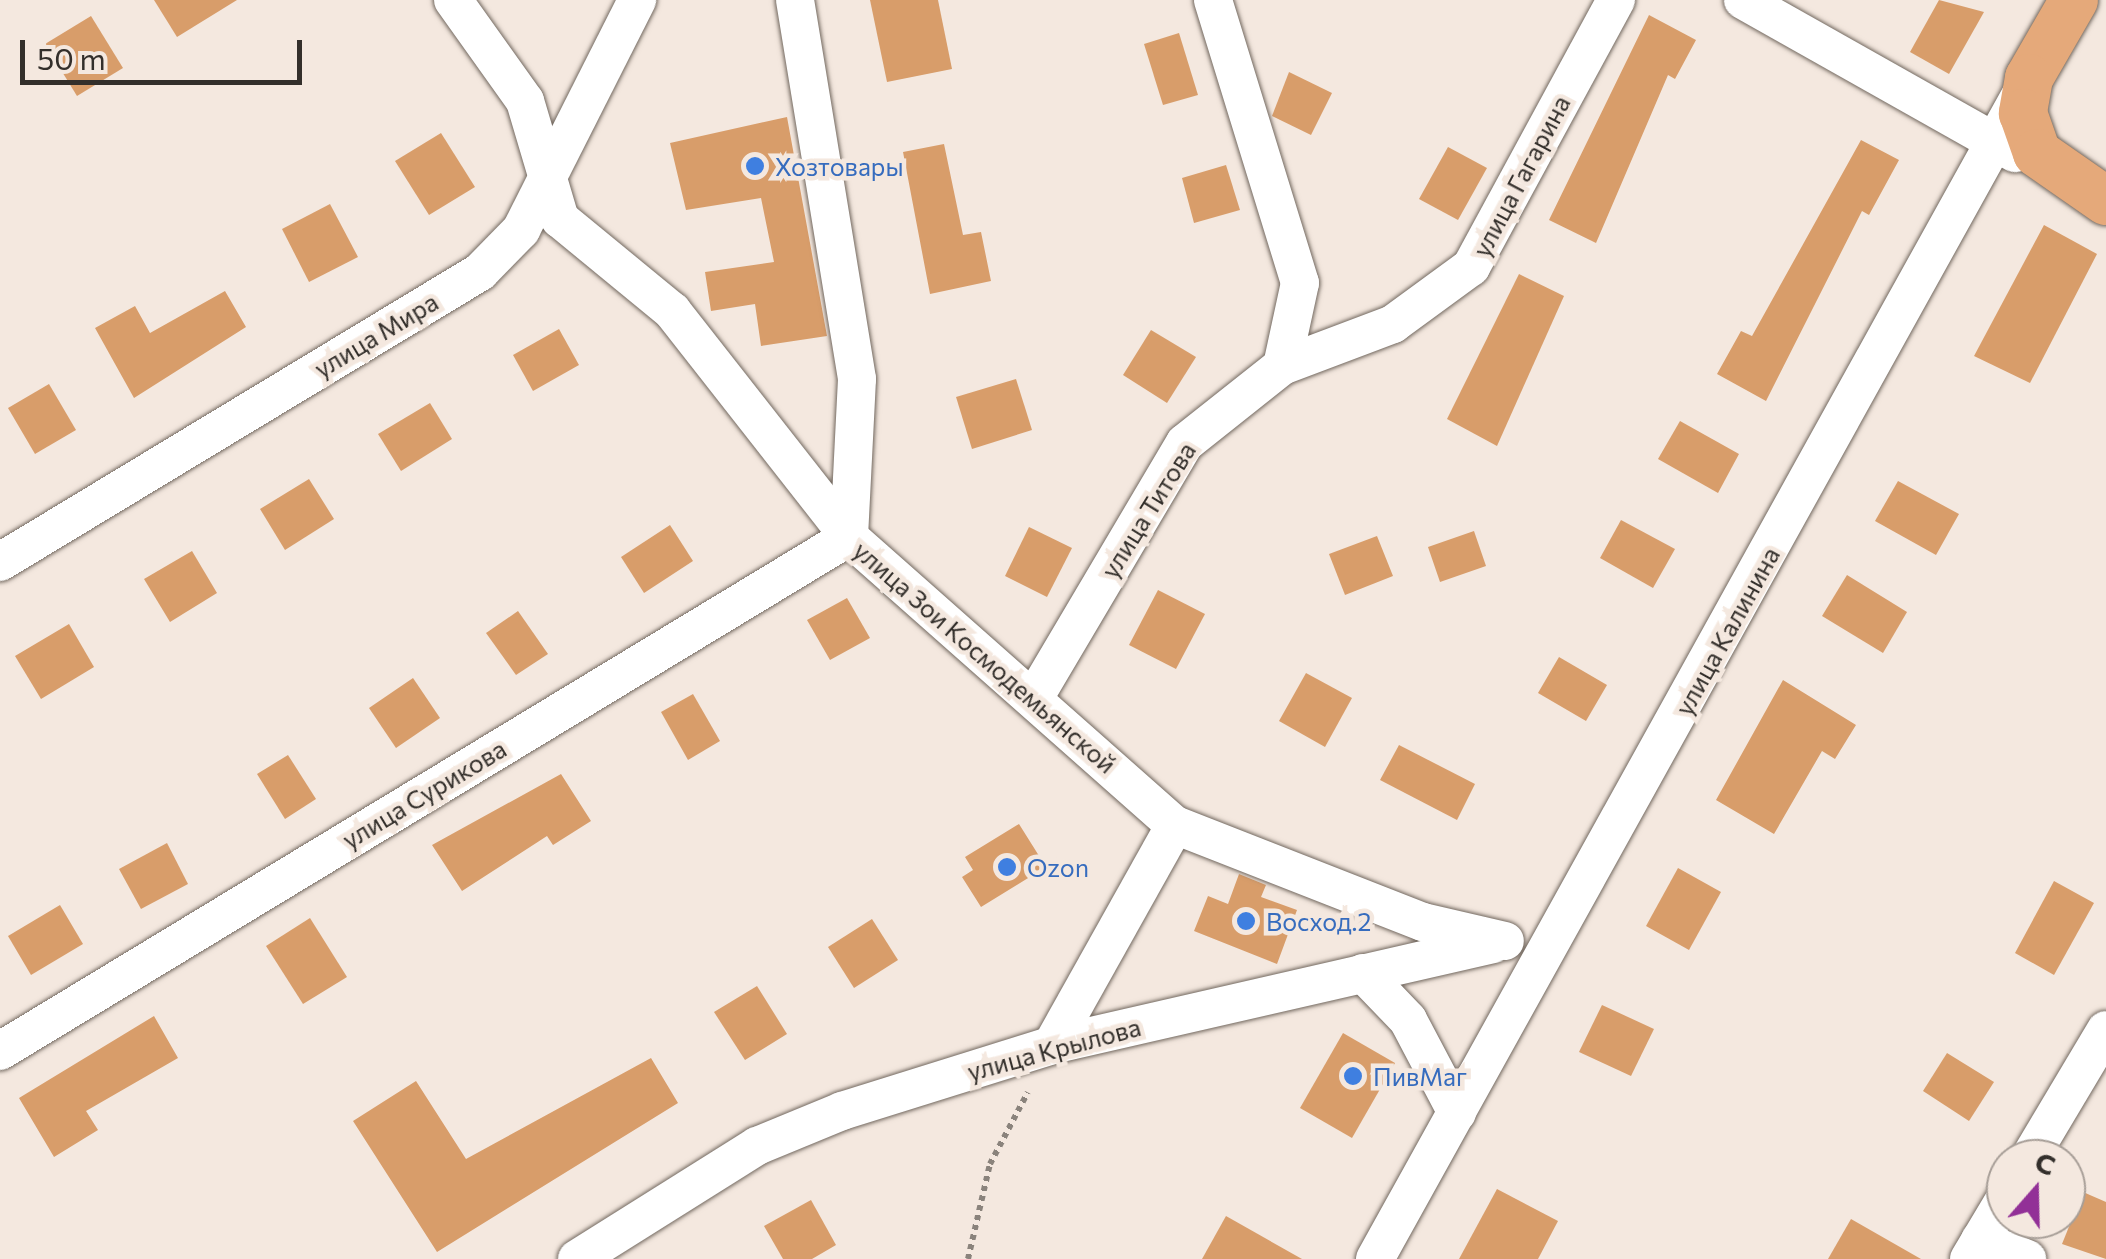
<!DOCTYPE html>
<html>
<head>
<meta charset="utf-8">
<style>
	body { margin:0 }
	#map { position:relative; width:2106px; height:1259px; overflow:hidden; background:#f4e8df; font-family:Commissioner,sans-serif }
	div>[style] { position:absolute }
	.building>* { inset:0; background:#d89d6a }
	.path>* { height:6px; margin-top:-3px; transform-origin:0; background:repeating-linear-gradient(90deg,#8a837c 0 5px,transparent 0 10px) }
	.roads { filter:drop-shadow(0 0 2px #72685f) drop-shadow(0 0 2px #72685f) }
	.minor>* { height:38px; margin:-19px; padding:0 19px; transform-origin:19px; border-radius:19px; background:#fff }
	.major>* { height:48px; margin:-24px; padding:0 24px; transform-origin:24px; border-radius:24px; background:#e5a97a }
	.dots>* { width:28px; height:28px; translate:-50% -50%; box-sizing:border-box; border:5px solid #f4e8df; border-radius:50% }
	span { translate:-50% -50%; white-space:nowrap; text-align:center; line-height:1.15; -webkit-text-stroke:9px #f4e8df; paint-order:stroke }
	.shop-label { font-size:25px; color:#366cbe }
	.left { translate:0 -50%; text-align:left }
	.street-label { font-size:25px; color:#332f2b }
	.north { position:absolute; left:1986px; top:1139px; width:100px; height:100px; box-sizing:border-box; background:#f4e8df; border:2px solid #a79e97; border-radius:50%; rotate:20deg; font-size:28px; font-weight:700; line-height:40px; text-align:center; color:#332f2b }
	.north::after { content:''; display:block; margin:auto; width:35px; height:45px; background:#923097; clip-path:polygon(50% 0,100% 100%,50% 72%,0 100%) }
	.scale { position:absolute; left:20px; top:40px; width:282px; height:45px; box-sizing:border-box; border:5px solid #332f2b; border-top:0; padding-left:12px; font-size:30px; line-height:35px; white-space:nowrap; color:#332f2b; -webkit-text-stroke:8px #f4e8df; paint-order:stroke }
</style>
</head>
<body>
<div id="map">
	<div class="building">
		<div style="clip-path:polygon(154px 0,237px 0,177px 37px)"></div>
		<div style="clip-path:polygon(870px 0,938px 0,952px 69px,887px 82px)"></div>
		<div style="clip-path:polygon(1939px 0,1984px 12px,1949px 74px,1910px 52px)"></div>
		<div style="clip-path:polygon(1649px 15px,1696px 40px,1675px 79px,1668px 75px,1596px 243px,1549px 220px)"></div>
		<div style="clip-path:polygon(91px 16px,123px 68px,77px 96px,45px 44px)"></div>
		<div style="clip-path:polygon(1179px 33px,1198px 95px,1163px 105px,1144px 44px)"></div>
		<div style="clip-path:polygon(1289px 72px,1332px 93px,1311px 135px,1272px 116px)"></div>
		<div style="clip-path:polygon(787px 117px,827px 336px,761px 346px,755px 304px,711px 311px,705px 272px,774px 262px,761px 198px,686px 210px,670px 143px)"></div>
		<div style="clip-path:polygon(441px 133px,475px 187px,429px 215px,395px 161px)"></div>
		<div style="clip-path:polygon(1861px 140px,1899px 160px,1869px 215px,1862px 211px,1766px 401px,1717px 374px,1741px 331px,1752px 336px)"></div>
		<div style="clip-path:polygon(944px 144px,963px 235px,981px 232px,991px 281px,930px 294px,903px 152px)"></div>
		<div style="clip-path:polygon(1448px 147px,1487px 168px,1458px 220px,1419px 199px)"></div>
		<div style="clip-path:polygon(1226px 165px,1240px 210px,1194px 223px,1182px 178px)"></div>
		<div style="clip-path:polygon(330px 204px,358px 257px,309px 282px,282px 229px)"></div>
		<div style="clip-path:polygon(2044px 225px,2097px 254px,2030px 383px,1974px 356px)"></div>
		<div style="clip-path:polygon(1519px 274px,1564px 296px,1497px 446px,1447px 419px)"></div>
		<div style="clip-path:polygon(225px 291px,246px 327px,134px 398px,95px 328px,135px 306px,150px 333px)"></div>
		<div style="clip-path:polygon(559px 329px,579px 365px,533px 391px,513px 355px)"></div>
		<div style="clip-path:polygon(1151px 330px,1196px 357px,1167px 403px,1123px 375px)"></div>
		<div style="clip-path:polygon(1016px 379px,1032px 430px,972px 449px,956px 397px)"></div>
		<div style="clip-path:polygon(49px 384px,76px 430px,35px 454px,8px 408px)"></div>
		<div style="clip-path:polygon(430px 403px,452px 439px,401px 471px,378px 434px)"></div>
		<div style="clip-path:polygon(1680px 421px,1739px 454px,1718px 493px,1658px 459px)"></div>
		<div style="clip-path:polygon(309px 479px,334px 519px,285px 550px,260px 509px)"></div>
		<div style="clip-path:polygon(1898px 481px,1959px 514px,1936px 555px,1875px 521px)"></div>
		<div style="clip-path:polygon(1621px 520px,1675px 549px,1653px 588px,1600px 558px)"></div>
		<div style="clip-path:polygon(670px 525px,693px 561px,644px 593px,621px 557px)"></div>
		<div style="clip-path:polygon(1029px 527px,1072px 548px,1047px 597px,1005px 576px)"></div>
		<div style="clip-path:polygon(1474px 531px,1486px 566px,1440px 582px,1428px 547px)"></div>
		<div style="clip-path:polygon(1377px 536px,1393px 576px,1345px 595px,1329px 554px)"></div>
		<div style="clip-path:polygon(192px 551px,217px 593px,170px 622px,144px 579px)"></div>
		<div style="clip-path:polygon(1847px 575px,1907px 612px,1883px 653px,1822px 616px)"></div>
		<div style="clip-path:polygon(1158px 590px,1205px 614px,1176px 669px,1129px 645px)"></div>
		<div style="clip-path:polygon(847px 598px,870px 638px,830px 660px,807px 620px)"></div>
		<div style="clip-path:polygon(518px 611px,548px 654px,516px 675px,486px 633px)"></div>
		<div style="clip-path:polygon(69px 624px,94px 667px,41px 699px,15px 656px)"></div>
		<div style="clip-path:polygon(1559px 657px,1607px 685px,1586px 721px,1538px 693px)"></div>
		<div style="clip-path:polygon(1306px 673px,1352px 698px,1325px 747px,1279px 721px)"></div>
		<div style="clip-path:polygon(413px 678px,440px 718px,396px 748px,369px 708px)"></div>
		<div style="clip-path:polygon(1783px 680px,1856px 725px,1835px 759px,1822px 751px,1774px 834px,1716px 800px)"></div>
		<div style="clip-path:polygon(693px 694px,720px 741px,688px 760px,661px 712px)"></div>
		<div style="clip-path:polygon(1399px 745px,1475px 784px,1457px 820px,1380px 780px)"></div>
		<div style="clip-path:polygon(288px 755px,316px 799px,285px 819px,257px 774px)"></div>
		<div style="clip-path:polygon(561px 774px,591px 821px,553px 845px,547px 836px,462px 891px,432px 845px)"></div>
		<div style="clip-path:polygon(1019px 824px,1046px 867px,981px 907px,962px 877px,973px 870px,965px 857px)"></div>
		<div style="clip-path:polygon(167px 843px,188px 884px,141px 909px,119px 869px)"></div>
		<div style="clip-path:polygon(1678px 868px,1721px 892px,1689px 950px,1646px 926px)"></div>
		<div style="clip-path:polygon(1239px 874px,1266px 885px,1261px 897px,1297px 910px,1277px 964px,1194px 931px,1208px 896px,1228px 904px)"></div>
		<div style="clip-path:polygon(2054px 881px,2094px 903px,2054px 975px,2015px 953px)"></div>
		<div style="clip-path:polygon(60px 905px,83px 944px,31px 975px,8px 936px)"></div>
		<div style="clip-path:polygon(310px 918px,347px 977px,303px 1004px,266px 946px)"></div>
		<div style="clip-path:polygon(872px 919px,898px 960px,854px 988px,828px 947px)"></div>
		<div style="clip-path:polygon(757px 986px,787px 1034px,745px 1060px,714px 1012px)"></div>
		<div style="clip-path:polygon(1602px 1005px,1654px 1029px,1631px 1076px,1579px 1052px)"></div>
		<div style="clip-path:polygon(154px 1016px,178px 1058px,86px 1111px,98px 1130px,54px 1157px,19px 1098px)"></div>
		<div style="clip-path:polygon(1343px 1033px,1395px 1063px,1352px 1138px,1300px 1108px)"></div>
		<div style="clip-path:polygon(1947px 1053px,1994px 1082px,1969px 1121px,1923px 1091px)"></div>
		<div style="clip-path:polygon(651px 1058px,678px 1103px,437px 1252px,353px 1121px,416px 1081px,466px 1159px)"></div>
		<div style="clip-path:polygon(1497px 1189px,1558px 1221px,1538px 1259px,1459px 1259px)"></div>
		<div style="clip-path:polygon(2083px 1192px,2106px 1202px,2106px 1259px,2062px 1244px)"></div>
		<div style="clip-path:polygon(811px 1200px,836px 1245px,812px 1259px,783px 1259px,764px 1226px)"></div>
		<div style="clip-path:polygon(1226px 1216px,1302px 1259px,1202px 1259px)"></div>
		<div style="clip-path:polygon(1851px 1219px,1921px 1259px,1828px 1259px)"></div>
	</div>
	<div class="path">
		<div style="left:968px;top:1259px;width:98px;rotate:-77deg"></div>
		<div style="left:990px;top:1164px;width:81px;rotate:-62.2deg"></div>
	</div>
	<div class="roads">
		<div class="minor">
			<div style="left:453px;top:0;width:124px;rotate:54.5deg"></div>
			<div style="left:525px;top:101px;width:123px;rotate:73.5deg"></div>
			<div style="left:560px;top:219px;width:145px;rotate:39.4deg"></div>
			<div style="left:672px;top:311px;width:287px;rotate:51.9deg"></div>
			<div style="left:849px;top:537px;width:435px;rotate:41.5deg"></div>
			<div style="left:1175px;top:825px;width:266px;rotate:21.4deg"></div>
			<div style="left:1423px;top:922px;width:84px;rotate:13deg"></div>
			<div style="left:795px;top:0;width:384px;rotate:80.7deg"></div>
			<div style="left:857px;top:379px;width:158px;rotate:92.9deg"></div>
			<div style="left:1743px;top:0;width:312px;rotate:29.4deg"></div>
			<div style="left:1282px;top:366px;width:119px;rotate:-20.7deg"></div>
			<div style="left:1393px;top:324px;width:97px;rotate:-36.2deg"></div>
			<div style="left:1471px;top:267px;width:304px;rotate:-61.5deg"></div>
			<div style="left:0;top:562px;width:561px;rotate:-31.14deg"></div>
			<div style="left:480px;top:272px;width:59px;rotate:-45.7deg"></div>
			<div style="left:521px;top:230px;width:258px;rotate:-63.2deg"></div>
			<div style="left:1034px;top:698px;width:296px;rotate:-59.4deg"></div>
			<div style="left:1185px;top:443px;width:124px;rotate:-38.4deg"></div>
			<div style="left:1282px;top:366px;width:85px;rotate:-77.8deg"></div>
			<div style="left:1300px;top:283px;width:296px;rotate:-107.1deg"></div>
			<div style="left:1363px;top:973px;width:65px;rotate:46.2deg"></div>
			<div style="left:1408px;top:1020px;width:105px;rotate:62.2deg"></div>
			<div style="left:1052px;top:1045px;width:252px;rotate:-60.8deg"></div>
			<div style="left:0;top:1051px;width:992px;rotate:-31.19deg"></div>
			<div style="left:2029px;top:1159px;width:150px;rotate:-59.2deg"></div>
			<div style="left:1980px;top:1240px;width:51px;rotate:22deg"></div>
			<div style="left:577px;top:1259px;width:213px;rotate:-32.1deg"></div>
			<div style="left:757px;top:1146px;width:92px;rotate:-22.4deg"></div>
			<div style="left:842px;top:1111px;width:220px;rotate:-17.4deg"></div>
			<div style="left:1052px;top:1045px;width:453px;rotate:-12.9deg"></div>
			<div style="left:1375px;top:1259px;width:1342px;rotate:-60.99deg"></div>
			<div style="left:1969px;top:1259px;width:72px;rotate:-59.2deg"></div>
		</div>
		<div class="major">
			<div style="left:2074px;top:0;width:90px;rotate:120deg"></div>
			<div style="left:2029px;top:78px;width:36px;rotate:100deg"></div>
			<div style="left:2023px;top:113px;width:42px;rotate:70.7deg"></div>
			<div style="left:2037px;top:153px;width:84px;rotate:34.8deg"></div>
		</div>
	</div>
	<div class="dots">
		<div style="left:755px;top:166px;background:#3f7fe0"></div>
		<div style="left:1007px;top:867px;background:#3f7fe0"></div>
		<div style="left:1246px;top:921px;background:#3f7fe0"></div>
		<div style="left:1353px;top:1076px;background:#3f7fe0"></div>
	</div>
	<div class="shop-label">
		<span class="left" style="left:775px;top:166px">Хозтовары</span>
		<span class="left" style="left:1027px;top:867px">Ozon</span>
		<span class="left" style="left:1266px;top:921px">Восход.2</span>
		<span class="left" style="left:1373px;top:1076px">ПивМаг</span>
	</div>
	<div class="street-label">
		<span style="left:1521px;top:176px;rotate:-62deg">улица Гагарина</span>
		<span style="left:376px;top:335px;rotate:-31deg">улица Мира</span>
		<span style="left:1148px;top:510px;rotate:-58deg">улица Титова</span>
		<span style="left:1727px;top:631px;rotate:-61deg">улица Калинина</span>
		<span style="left:985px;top:657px;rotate:41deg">улица Зои Космодемьянской</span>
		<span style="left:424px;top:794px;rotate:-31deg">улица Сурикова</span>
		<span style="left:1054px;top:1049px;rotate:-15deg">улица Крылова</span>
	</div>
	<div class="north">С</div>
	<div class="scale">50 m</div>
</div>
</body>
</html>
